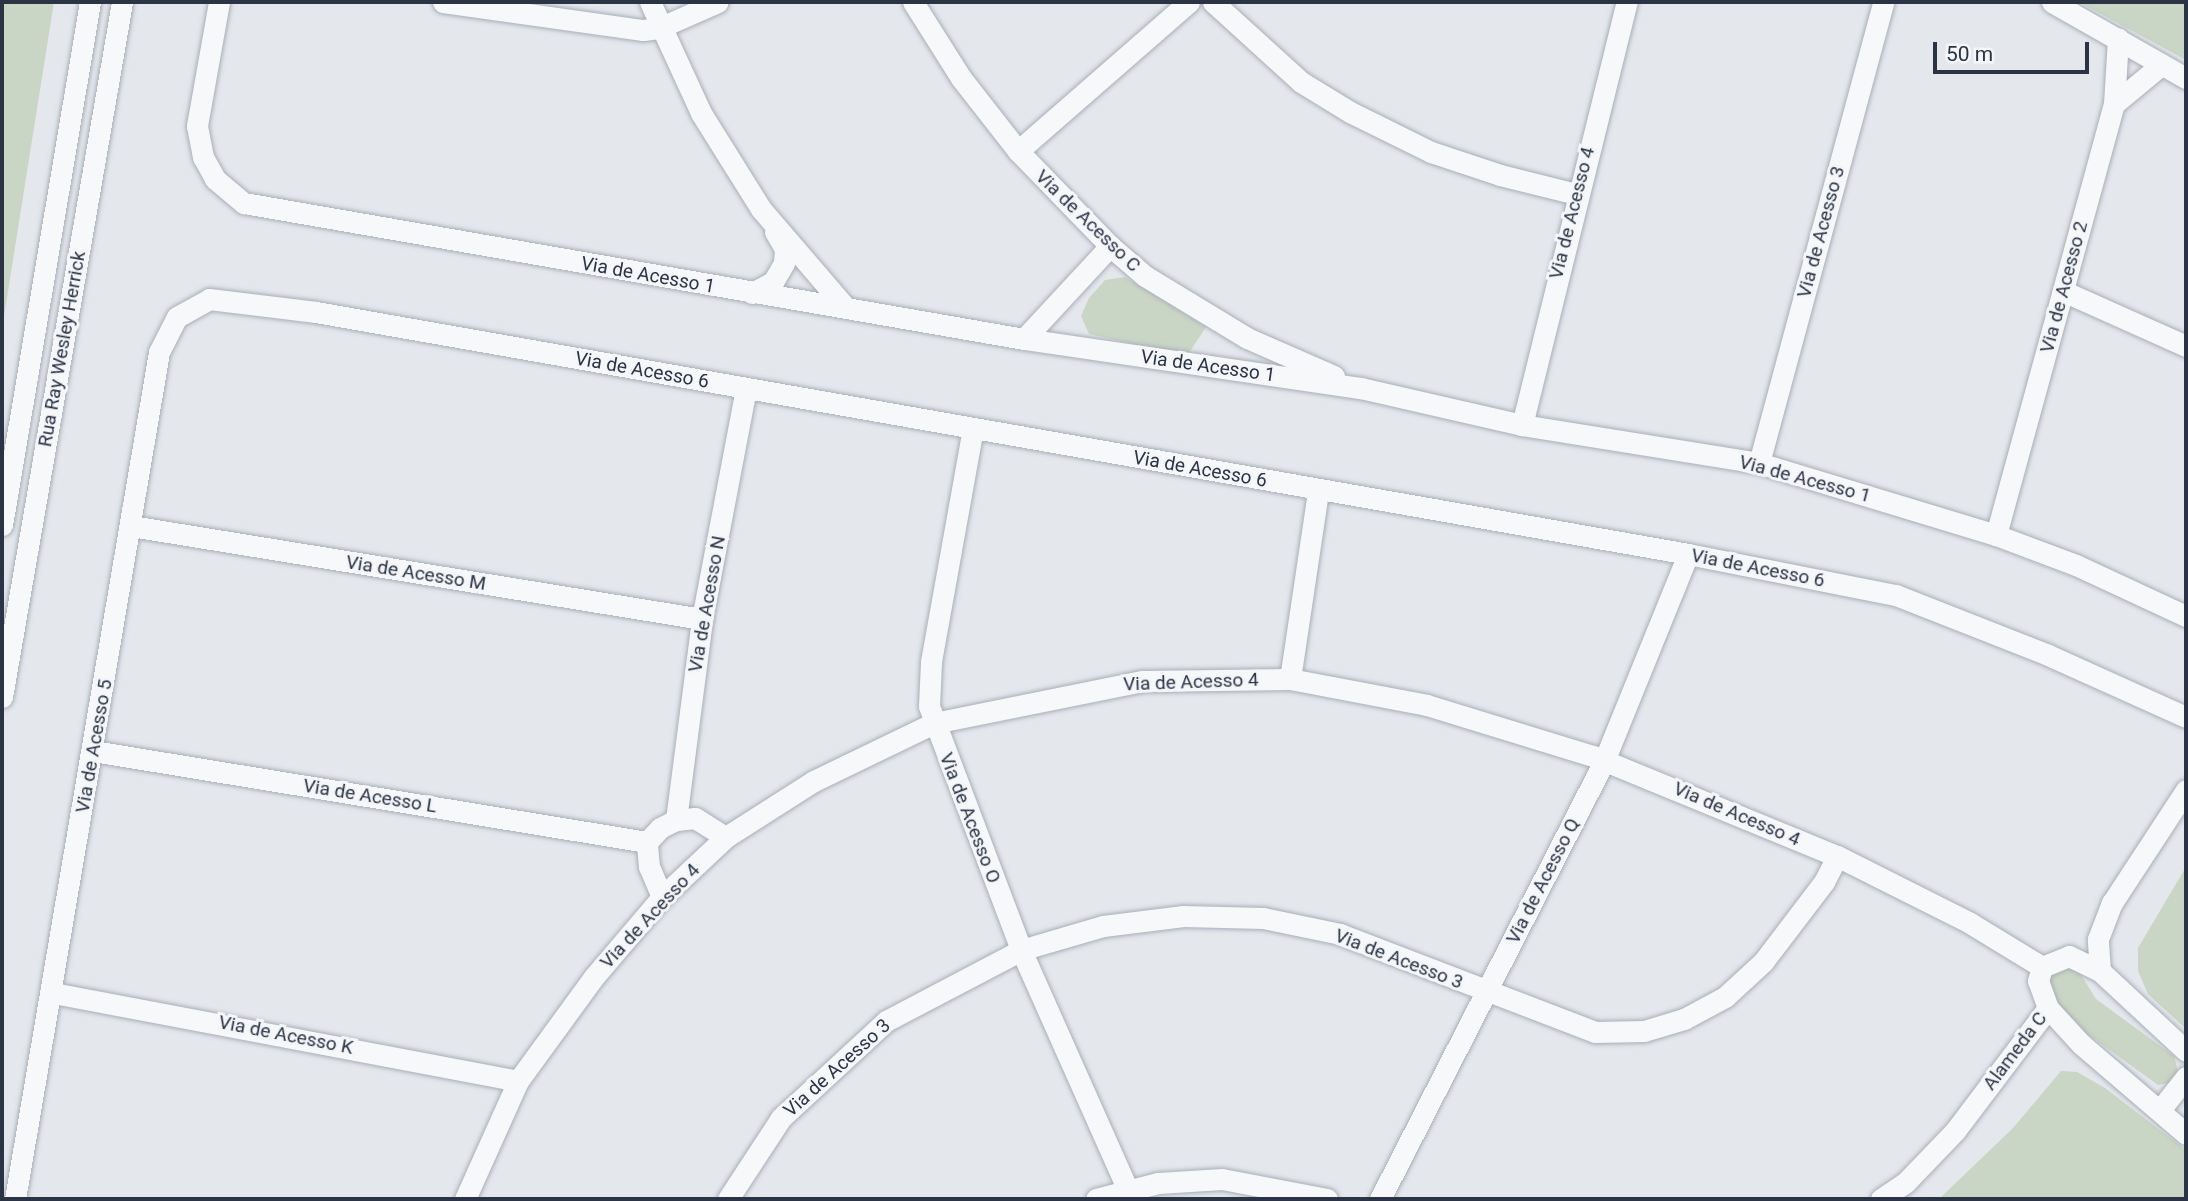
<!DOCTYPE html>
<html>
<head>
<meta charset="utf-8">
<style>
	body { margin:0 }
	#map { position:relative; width:2188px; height:1201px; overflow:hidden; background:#e4e7ec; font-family:Roboto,sans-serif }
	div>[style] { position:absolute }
	.green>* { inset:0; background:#c9d6c5 }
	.roads { filter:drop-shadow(0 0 2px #a9aeb7) drop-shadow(0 0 2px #a9aeb7) }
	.minor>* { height:21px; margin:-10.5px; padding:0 10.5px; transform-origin:10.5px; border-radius:10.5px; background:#f7f8fa }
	span { translate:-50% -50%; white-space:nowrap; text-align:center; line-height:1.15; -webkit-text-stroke:6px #f4f6f9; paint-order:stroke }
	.street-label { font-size:19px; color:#2b3445 }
	.frame { position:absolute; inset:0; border:4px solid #2b3445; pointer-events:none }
	.scale { position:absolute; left:1933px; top:42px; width:156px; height:32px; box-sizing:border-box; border:4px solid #2b3445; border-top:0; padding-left:9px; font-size:21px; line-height:24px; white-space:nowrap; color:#2b3445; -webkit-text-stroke:5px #f4f6f9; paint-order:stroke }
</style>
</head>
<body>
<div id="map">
	<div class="green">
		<div style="clip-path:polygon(2px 2px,54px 2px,2px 329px)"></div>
		<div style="clip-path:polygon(2079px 2px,2186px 2px,2186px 60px)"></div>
		<div style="clip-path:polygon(1125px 277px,1206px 327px,1187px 356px,1089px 334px,1081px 316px,1089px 298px,1105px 280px)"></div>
		<div style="clip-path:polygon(2186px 867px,2186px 1029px,2148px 994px,2138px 971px,2138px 948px)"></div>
		<div style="clip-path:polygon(2054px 962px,2078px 970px,2096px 999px,2174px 1056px,2178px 1072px,2169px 1083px,2158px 1085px,2060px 1014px,2042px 978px)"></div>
		<div style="clip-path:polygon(2061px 1071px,2077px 1072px,2105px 1088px,2186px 1150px,2186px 1199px,1939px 1199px,2013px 1128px)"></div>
	</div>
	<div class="roads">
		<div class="minor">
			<div style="left:219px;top:2px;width:126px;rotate:100.1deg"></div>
			<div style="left:197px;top:126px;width:32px;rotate:79deg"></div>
			<div style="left:203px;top:157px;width:25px;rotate:61deg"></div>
			<div style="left:215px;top:179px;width:38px;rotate:40deg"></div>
			<div style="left:244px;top:203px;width:792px;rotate:9.89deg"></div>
			<div style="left:1024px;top:339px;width:341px;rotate:8.3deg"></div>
			<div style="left:1361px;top:388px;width:165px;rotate:12.9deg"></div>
			<div style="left:1522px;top:425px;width:240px;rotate:9.1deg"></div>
			<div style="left:1759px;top:463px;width:248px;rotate:16.9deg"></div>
			<div style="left:1996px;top:535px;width:85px;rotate:20.6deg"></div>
			<div style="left:2076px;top:565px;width:121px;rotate:24.9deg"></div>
			<div style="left:443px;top:2px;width:202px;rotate:8deg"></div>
			<div style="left:643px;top:30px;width:16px;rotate:-7deg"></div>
			<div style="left:659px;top:28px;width:64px;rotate:-23.8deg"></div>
			<div style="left:650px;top:2px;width:122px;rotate:65.3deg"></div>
			<div style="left:701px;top:113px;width:113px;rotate:58deg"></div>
			<div style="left:761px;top:209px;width:130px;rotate:49.4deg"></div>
			<div style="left:913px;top:2px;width:90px;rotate:57.7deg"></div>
			<div style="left:961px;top:78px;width:93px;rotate:52deg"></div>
			<div style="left:1018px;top:151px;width:132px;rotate:45.9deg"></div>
			<div style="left:1110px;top:246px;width:46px;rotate:40.6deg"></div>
			<div style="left:1145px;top:276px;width:119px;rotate:31.3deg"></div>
			<div style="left:1247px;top:338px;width:95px;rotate:23.6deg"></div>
			<div style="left:1213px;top:2px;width:119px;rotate:42.3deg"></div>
			<div style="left:1301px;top:82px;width:57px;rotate:31.5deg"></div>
			<div style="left:1350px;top:112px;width:90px;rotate:26.3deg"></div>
			<div style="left:1431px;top:152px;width:73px;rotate:18.4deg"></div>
			<div style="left:1500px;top:175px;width:78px;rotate:14deg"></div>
			<div style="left:2052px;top:2px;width:154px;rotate:29.6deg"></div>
			<div style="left:2114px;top:104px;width:62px;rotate:-39.8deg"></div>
			<div style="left:1018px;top:151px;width:227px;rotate:-41.1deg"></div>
			<div style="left:2063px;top:291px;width:135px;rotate:24.1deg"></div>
			<div style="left:752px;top:293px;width:24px;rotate:-28deg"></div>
			<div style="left:773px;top:282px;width:22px;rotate:-60deg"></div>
			<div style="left:784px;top:263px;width:14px;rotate:-86deg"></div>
			<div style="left:785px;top:249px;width:20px;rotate:-120deg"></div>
			<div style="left:1024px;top:339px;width:127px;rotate:-47.2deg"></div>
			<div style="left:1522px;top:425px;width:436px;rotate:-76.1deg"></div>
			<div style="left:973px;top:428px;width:238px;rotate:100.2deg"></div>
			<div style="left:931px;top:662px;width:44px;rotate:92.6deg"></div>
			<div style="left:929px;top:706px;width:261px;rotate:69.3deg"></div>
			<div style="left:1021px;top:950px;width:261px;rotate:66deg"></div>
			<div style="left:1759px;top:463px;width:477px;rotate:-74.9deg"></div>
			<div style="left:2px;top:525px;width:530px;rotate:-80.45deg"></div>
			<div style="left:131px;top:526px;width:579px;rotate:9.25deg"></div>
			<div style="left:1996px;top:535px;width:447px;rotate:-74.7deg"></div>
			<div style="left:2114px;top:104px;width:66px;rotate:-86.5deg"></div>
			<div style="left:1290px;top:679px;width:190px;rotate:-81.5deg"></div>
			<div style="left:2px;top:697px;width:705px;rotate:-80.2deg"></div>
			<div style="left:93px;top:751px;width:561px;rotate:9.33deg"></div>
			<div style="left:676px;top:820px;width:203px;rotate:-82.6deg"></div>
			<div style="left:702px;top:619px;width:234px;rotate:-79.2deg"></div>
			<div style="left:662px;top:897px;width:33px;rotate:-113deg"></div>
			<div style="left:649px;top:867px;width:25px;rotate:-95deg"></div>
			<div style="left:647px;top:842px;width:19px;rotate:-47deg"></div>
			<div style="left:660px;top:828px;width:18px;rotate:-27deg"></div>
			<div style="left:676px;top:820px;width:19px;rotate:-6deg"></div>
			<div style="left:695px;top:818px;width:36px;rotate:32deg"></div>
			<div style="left:2100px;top:971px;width:117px;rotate:42.9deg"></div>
			<div style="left:53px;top:993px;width:473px;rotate:10.7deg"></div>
			<div style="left:2048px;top:1008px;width:49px;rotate:47.5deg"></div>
			<div style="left:2081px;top:1044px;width:138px;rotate:40.6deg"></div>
			<div style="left:2160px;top:1110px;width:42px;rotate:-51.8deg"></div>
			<div style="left:15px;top:1199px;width:859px;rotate:-80.35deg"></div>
			<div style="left:159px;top:352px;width:39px;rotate:-63deg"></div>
			<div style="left:177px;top:317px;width:37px;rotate:-29deg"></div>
			<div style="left:209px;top:299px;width:108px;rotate:6.9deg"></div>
			<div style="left:316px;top:312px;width:1393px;rotate:10deg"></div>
			<div style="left:1688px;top:554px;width:212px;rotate:11.2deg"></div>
			<div style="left:1896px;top:595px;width:163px;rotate:21.5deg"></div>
			<div style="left:2048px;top:655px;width:151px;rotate:24.2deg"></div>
			<div style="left:465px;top:1199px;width:129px;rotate:-65.8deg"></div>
			<div style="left:518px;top:1081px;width:127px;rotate:-53.9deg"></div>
			<div style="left:593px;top:978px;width:106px;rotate:-49.6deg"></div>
			<div style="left:662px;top:897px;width:88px;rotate:-43.2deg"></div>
			<div style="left:726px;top:837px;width:104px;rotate:-32.5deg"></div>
			<div style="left:814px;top:781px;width:133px;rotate:-25.8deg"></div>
			<div style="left:934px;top:723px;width:213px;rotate:-11.4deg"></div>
			<div style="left:1143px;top:681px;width:147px;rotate:-0.8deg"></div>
			<div style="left:1290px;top:679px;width:139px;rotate:10.7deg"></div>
			<div style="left:1427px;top:705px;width:174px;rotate:17.1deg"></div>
			<div style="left:1593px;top:756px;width:264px;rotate:22.3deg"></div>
			<div style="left:1837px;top:856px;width:149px;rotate:26.7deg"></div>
			<div style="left:1970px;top:923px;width:84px;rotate:31.4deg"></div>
			<div style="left:728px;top:1199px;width:97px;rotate:-56.8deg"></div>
			<div style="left:781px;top:1118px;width:143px;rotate:-42.7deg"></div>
			<div style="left:886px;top:1021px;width:153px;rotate:-27.7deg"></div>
			<div style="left:1021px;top:950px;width:85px;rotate:-16.3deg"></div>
			<div style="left:1103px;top:926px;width:81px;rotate:-7.1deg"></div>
			<div style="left:1183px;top:916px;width:80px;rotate:1.4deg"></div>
			<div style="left:1263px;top:918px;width:79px;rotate:11.7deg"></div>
			<div style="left:1340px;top:934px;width:273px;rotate:21deg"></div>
			<div style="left:1595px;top:1032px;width:49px;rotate:-1.2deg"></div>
			<div style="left:1644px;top:1031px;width:42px;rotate:-16.7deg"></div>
			<div style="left:1684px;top:1019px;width:47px;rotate:-28.2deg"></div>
			<div style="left:1725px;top:997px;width:52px;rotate:-42.6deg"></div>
			<div style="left:1763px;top:962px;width:101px;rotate:-52.7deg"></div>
			<div style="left:1824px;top:882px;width:29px;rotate:-63deg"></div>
			<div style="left:1096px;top:1199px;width:64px;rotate:-14.5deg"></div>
			<div style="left:1158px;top:1183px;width:64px;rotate:-3.6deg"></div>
			<div style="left:1222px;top:1179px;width:107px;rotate:10.8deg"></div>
			<div style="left:1380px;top:1199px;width:492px;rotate:-62.9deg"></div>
			<div style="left:1604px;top:761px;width:223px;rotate:-67.9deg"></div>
			<div style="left:1881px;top:1199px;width:30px;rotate:-34deg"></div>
			<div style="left:1906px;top:1182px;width:71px;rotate:-46.1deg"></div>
			<div style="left:1955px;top:1131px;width:154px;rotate:-52.9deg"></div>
			<div style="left:2048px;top:1008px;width:29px;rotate:-110deg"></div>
			<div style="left:2038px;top:981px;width:15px;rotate:-74deg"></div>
			<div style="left:2042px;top:967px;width:29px;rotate:-22deg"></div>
			<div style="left:2069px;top:956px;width:34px;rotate:26deg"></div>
			<div style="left:2100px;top:971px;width:32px;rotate:-94deg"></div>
			<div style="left:2098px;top:939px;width:39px;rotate:-69deg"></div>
			<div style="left:2112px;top:903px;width:135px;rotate:-56.8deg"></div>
		</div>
	</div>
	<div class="street-label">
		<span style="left:1572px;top:213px;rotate:-76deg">Via de Acesso 4</span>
		<span style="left:1088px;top:221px;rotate:44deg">Via de Acesso C</span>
		<span style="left:1821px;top:232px;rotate:-75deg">Via de Acesso 3</span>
		<span style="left:648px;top:275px;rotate:10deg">Via de Acesso 1</span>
		<span style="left:2064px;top:287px;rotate:-75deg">Via de Acesso 2</span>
		<span style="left:62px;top:349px;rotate:-80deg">Rua Ray Wesley Herrick</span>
		<span style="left:1208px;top:366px;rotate:8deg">Via de Acesso 1</span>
		<span style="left:642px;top:370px;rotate:10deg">Via de Acesso 6</span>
		<span style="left:1200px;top:469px;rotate:10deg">Via de Acesso 6</span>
		<span style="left:1805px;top:479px;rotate:15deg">Via de Acesso 1</span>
		<span style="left:1758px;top:568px;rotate:11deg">Via de Acesso 6</span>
		<span style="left:416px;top:573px;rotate:9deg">Via de Acesso M</span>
		<span style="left:707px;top:604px;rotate:-80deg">Via de Acesso N</span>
		<span style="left:1191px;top:682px;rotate:-2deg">Via de Acesso 4</span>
		<span style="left:94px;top:746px;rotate:-80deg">Via de Acesso 5</span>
		<span style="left:370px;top:796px;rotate:9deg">Via de Acesso L</span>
		<span style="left:1737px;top:814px;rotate:23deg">Via de Acesso 4</span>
		<span style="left:970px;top:818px;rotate:69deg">Via de Acesso O</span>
		<span style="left:1543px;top:881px;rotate:-63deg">Via de Acesso Q</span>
		<span style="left:650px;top:916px;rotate:-47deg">Via de Acesso 4</span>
		<span style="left:1399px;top:959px;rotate:21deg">Via de Acesso 3</span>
		<span style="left:286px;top:1035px;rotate:11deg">Via de Acesso K</span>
		<span style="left:2015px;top:1051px;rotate:-53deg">Alameda C</span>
		<span style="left:837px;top:1068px;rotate:-42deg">Via de Acesso 3</span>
	</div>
	<div class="frame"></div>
	<div class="scale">50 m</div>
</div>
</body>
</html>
